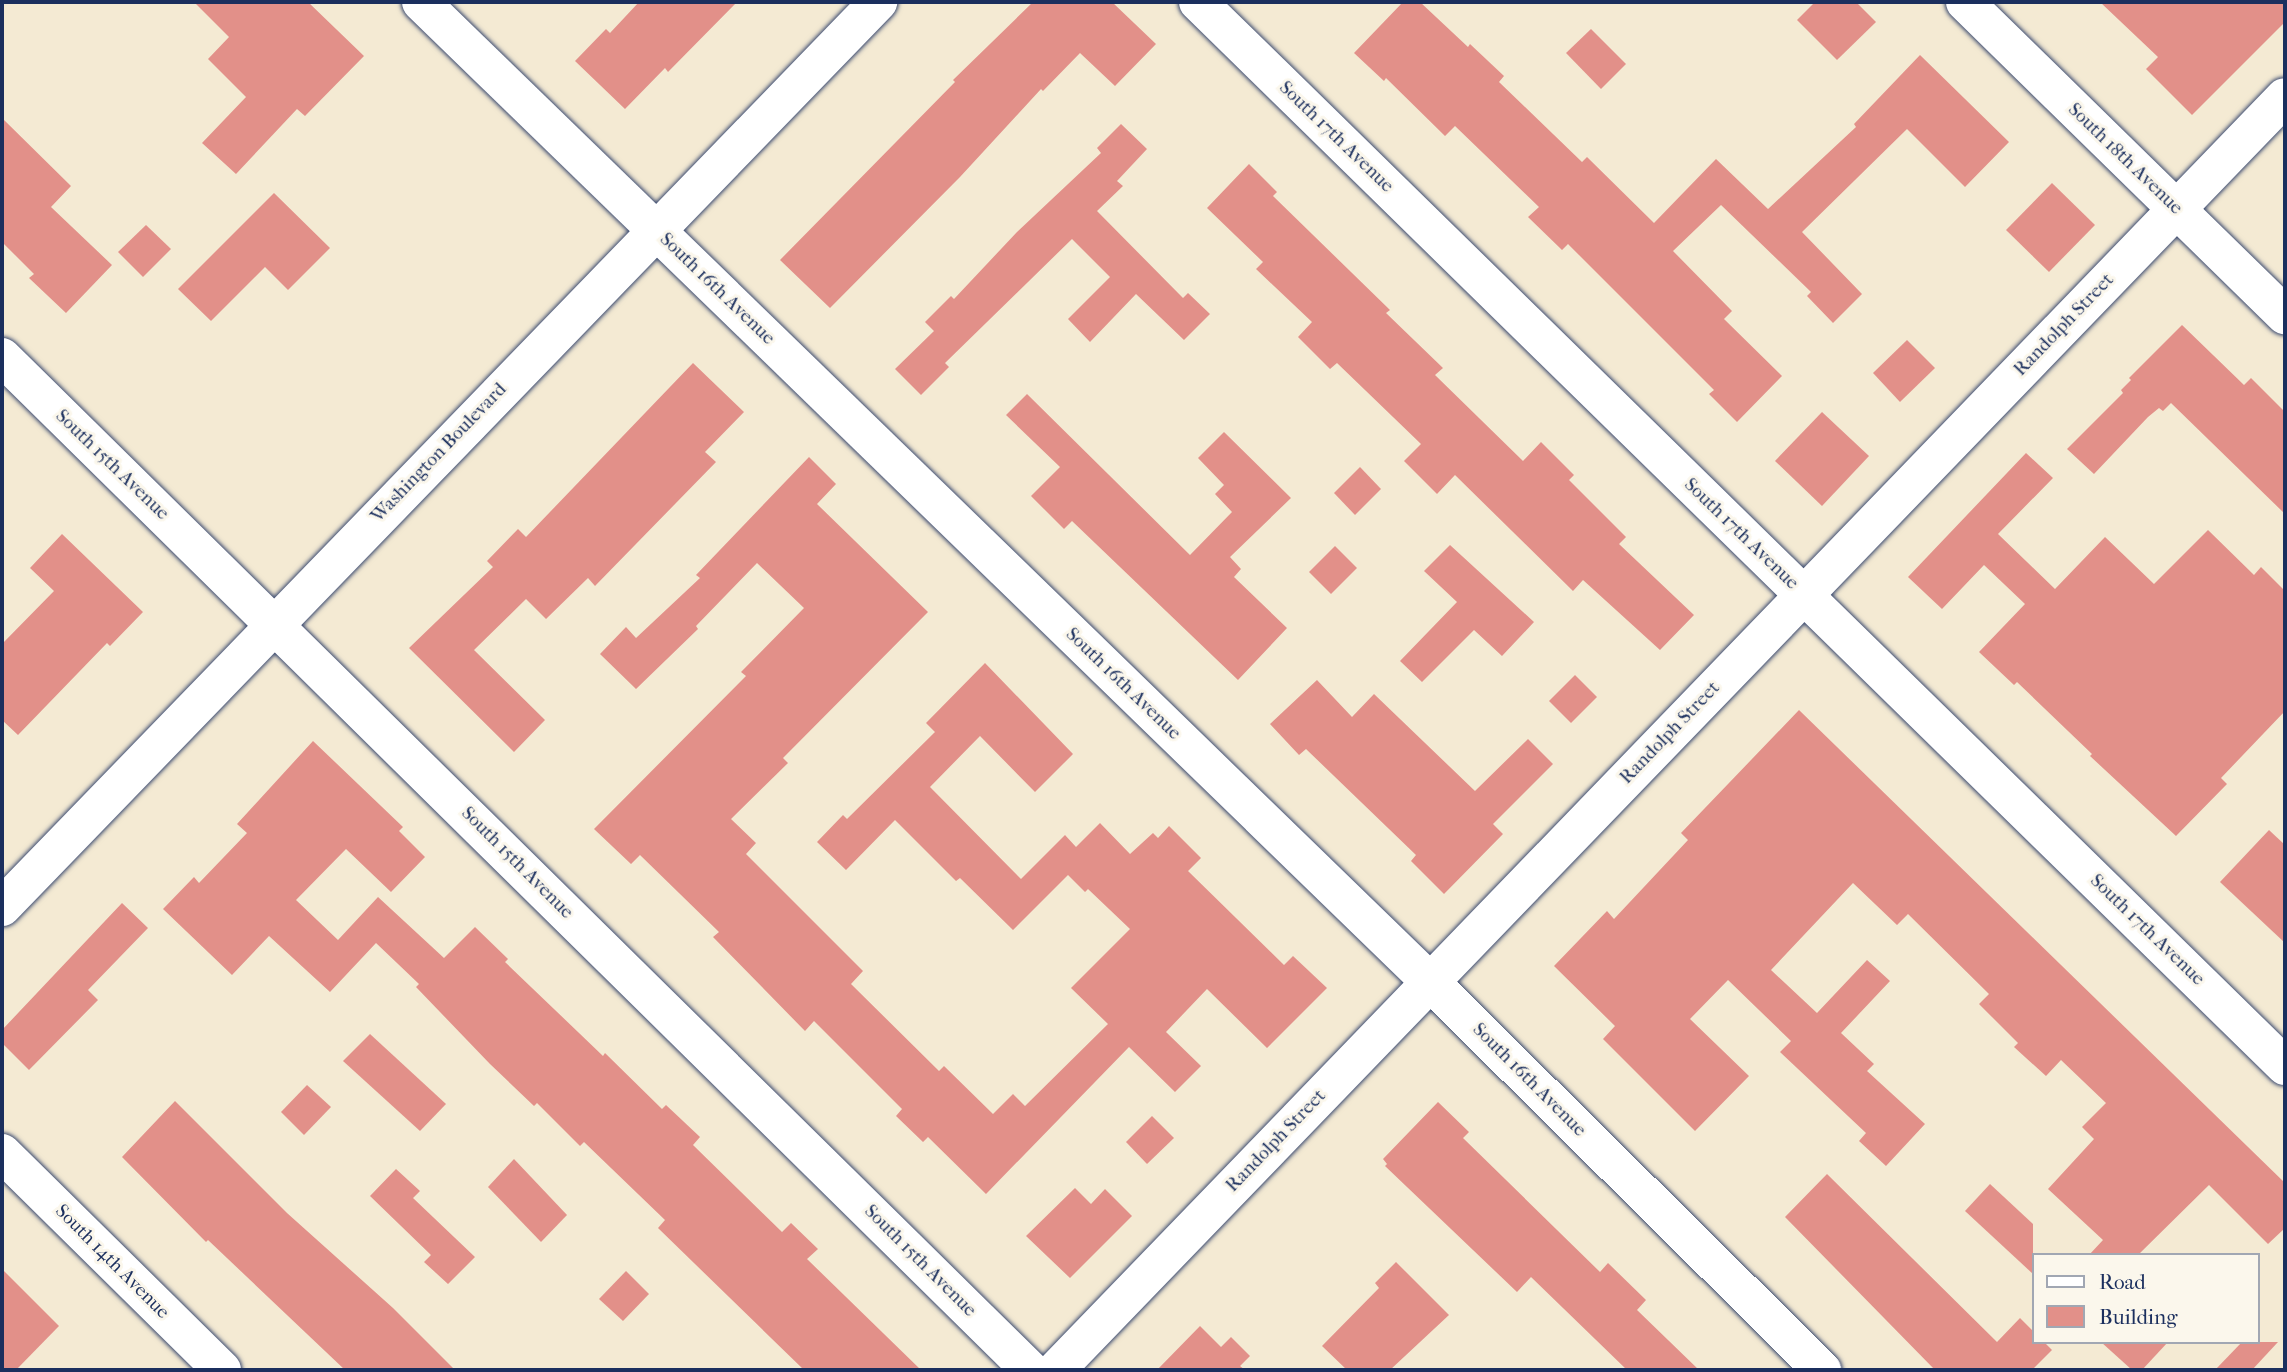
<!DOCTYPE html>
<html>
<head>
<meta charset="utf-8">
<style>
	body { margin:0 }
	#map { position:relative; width:2287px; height:1372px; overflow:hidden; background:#f4ead3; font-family:"IM FELL French Canon",serif }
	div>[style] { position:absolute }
	.building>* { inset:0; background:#e29089 }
	.roads { filter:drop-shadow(0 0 2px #3c4b70) drop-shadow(0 0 2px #3c4b70) }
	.minor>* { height:38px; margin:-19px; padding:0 19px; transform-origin:19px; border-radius:19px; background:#fff }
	span { translate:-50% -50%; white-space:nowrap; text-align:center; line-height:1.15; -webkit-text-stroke:6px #fbf7ec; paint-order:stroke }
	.street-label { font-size:19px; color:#1b2f5e }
	.frame { position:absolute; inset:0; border:4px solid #1b2f5e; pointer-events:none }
	.legend { position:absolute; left:2032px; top:1253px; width:228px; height:91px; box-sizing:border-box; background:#fbf7ec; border:2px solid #a1a7b3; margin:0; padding:9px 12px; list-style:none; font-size:21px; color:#1b2f5e }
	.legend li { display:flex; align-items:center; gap:14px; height:35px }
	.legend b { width:35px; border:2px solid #a1a7b3 }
</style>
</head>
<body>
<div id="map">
	<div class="building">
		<div style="clip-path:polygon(194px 2px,308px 2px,364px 56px,305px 116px,297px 109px,236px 174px,202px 143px,246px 97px,208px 59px,229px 37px)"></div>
		<div style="clip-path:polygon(639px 2px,737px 2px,668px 72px,665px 68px,625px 109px,575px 61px,606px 29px,610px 33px)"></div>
		<div style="clip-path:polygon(1033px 2px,1112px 2px,1156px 44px,1115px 86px,1080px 53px,1043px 91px,1041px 89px,960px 177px,830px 308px,780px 260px,955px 82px,953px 80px)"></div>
		<div style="clip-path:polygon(1403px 2px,1420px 2px,1468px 47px,1470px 44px,1504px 76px,1499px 82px,1582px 162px,1587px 157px,1654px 223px,1716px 159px,1768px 209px,1856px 127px,1854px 124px,1920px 55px,2009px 142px,1965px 187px,1907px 129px,1802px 232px,1862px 294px,1833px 323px,1807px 296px,1811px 292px,1721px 205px,1673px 251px,1732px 311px,1724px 319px,1782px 376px,1737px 422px,1709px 394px,1714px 390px,1568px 244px,1562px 250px,1528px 217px,1539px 207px,1455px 126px,1445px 136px,1386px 78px,1384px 81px,1354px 53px)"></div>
		<div style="clip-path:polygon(1815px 2px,1856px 2px,1876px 22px,1837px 60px,1797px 20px)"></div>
		<div style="clip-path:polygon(2100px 2px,2285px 2px,2285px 22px,2192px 115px,2146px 69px,2158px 57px)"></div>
		<div style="clip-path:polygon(1591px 29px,1626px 64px,1601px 89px,1566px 53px)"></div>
		<div style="clip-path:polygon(2px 118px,71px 186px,51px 207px,112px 265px,66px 313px,29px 278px,34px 274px,2px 242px)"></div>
		<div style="clip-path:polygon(1121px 124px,1147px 149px,1117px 181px,1123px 186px,1097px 211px,1183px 298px,1188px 293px,1210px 314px,1184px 340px,1136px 294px,1090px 342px,1068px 319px,1110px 277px,1072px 239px,945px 363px,949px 367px,921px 395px,895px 369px,934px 331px,925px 322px,951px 296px,954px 299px,1017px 232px,1101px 153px,1097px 148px)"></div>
		<div style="clip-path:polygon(1249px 164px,1277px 192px,1273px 196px,1390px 310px,1386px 313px,1443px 368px,1435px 375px,1523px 461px,1541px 442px,1574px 475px,1569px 480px,1626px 537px,1619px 544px,1694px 615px,1660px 650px,1583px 580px,1573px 591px,1455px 475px,1437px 494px,1404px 461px,1421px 444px,1337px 363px,1330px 369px,1298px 337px,1312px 322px,1256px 269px,1263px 262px,1207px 208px)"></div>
		<div style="clip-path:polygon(2052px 183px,2095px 225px,2049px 272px,2006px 230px)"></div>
		<div style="clip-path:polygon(274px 193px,330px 248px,288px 290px,265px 267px,211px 321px,178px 289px)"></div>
		<div style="clip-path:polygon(146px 225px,171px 249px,143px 277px,118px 252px)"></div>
		<div style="clip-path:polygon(2182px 325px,2244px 385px,2251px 378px,2285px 412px,2285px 514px,2171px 403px,2163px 411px,2159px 408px,2148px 417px,2094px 474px,2067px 449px,2123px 393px,2121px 390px,2131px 380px,2129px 378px)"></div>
		<div style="clip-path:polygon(1907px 340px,1935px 368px,1900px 402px,1873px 373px)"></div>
		<div style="clip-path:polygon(693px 363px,744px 412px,705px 452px,716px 462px,595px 586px,588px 578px,546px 619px,526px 599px,474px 650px,545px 720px,514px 752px,409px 648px,493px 567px,487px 561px,518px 529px,526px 537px)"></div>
		<div style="clip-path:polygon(1027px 394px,1190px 555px,1232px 512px,1215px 494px,1224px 485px,1198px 458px,1224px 432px,1291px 498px,1230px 557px,1241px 569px,1234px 577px,1287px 628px,1238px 680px,1072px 521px,1064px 529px,1031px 496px,1060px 467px,1006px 415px)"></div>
		<div style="clip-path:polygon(1822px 412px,1869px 456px,1822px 506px,1775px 461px)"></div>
		<div style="clip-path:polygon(2026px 453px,2053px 478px,1998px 534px,2055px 589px,2105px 537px,2154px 584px,2208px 530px,2254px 575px,2261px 567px,2285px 591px,2285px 711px,2221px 778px,2227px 784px,2176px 836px,2090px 756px,2092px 754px,2017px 682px,2014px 685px,1979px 652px,2025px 604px,1984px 565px,1942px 609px,1908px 577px)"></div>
		<div style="clip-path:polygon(809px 457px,836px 484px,817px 504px,928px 612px,783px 758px,788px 763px,731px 819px,756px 843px,746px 854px,863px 971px,851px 984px,939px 1071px,944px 1066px,993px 1114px,1013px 1094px,1025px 1106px,1108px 1024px,1071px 988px,1130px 929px,1088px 889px,1085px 892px,1068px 875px,1013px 930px,960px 878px,956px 881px,895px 820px,846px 870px,817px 842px,843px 815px,847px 819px,935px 732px,926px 723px,985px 663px,1073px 754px,1035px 792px,980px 736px,930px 787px,1021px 879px,1065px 835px,1076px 847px,1100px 823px,1130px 854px,1153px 833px,1158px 838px,1169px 826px,1201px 858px,1188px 871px,1284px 965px,1293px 956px,1327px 988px,1267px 1048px,1207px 989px,1166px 1032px,1201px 1066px,1175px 1092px,1129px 1047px,986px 1194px,928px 1137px,923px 1142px,896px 1116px,902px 1109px,814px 1021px,805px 1031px,713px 937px,719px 932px,640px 855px,631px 864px,594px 829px,746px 676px,741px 672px,804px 608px,757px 563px,696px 626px,698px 629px,636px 689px,600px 654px,626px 627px,636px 638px,700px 578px,696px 575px)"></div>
		<div style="clip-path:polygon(1360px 467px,1381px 489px,1355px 515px,1334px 493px)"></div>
		<div style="clip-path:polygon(62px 534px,143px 612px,110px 646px,107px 643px,18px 735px,2px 720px,2px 644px,54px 591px,30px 568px)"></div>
		<div style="clip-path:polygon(1450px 545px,1534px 622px,1502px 656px,1474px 630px,1422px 682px,1400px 661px,1457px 602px,1424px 571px)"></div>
		<div style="clip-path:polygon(1335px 546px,1357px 568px,1331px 594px,1309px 572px)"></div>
		<div style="clip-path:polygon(1575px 675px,1597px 697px,1571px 723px,1549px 701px)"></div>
		<div style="clip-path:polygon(1317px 680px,1352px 717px,1374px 694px,1475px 791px,1528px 739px,1553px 764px,1493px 824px,1503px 834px,1444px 894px,1411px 861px,1416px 855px,1306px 749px,1299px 755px,1270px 724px)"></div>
		<div style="clip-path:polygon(1799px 710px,2285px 1183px,2285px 1228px,2268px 1244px,2209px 1185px,2138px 1255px,2089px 1255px,2103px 1240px,2048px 1189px,2094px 1139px,2082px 1127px,2106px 1103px,2061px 1060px,2046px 1076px,2014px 1047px,2018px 1043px,1979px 1004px,1989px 994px,1908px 914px,1897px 925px,1853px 883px,1771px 970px,1817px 1013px,1867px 960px,1890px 981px,1841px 1033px,1874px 1064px,1867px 1071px,1925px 1124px,1886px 1166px,1859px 1141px,1866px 1133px,1780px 1052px,1791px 1041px,1728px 980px,1690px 1019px,1749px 1076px,1695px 1131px,1603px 1039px,1615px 1026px,1554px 966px,1607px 911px,1614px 919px,1688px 840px,1681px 833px)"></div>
		<div style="clip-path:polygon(313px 741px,403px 827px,399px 831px,425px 857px,391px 892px,346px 849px,296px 900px,338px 940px,378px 897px,444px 958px,475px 927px,508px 959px,505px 962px,603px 1056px,605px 1053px,662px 1109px,666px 1105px,700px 1137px,693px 1145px,782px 1232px,791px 1223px,818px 1249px,807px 1259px,921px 1370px,804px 1370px,658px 1228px,665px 1220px,584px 1142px,580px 1146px,537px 1103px,534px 1106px,490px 1064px,416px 987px,419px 984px,376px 943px,330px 992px,269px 936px,232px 975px,163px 909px,194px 877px,199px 883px,247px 833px,237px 824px)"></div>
		<div style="clip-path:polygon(2269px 830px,2285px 845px,2285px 943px,2220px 882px)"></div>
		<div style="clip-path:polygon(122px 903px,148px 928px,88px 990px,98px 1000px,29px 1070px,2px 1043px,2px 1030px)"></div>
		<div style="clip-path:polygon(370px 1034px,446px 1104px,420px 1131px,343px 1061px)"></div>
		<div style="clip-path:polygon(307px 1085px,331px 1107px,304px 1135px,281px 1112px)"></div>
		<div style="clip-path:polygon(175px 1101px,287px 1213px,393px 1308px,455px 1370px,345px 1370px,208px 1240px,206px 1242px,122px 1157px)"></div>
		<div style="clip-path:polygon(1438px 1102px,1469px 1132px,1463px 1138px,1600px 1272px,1608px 1263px,1646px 1300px,1637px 1310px,1699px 1370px,1627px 1370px,1531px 1277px,1517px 1292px,1385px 1166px,1387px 1164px,1383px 1159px)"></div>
		<div style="clip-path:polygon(1152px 1116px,1174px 1138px,1147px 1164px,1126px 1142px)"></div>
		<div style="clip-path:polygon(514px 1159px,567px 1215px,541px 1242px,488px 1187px)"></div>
		<div style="clip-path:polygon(396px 1169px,420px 1191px,413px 1198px,475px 1257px,448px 1284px,424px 1262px,431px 1255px,370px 1196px)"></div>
		<div style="clip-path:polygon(1827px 1174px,1997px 1342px,2020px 1318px,2033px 1331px,2033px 1342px,2044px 1342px,2052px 1350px,2032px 1370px,1935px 1370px,1785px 1217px)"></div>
		<div style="clip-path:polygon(1990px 1184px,2033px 1224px,2033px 1274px,1965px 1211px)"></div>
		<div style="clip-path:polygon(1075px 1188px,1091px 1204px,1105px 1189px,1132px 1216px,1070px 1278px,1026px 1236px)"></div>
		<div style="clip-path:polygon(1396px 1262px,1449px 1315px,1390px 1370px,1347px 1370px,1322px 1346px,1379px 1288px,1375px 1283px)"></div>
		<div style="clip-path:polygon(2px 1269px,59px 1326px,16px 1370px,2px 1370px)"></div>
		<div style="clip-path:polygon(626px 1271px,649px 1294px,623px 1321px,599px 1299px)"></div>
		<div style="clip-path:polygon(1200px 1326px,1221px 1347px,1231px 1337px,1250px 1356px,1240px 1366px,1245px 1370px,1157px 1370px)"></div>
		<div style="clip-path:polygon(2101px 1342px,2168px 1342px,2142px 1370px,2132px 1370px)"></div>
		<div style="clip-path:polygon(2242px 1342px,2278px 1342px,2252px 1370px,2215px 1370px)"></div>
	</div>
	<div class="roads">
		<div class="minor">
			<div style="left:421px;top:2px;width:1407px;rotate:44.16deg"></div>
			<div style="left:1430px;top:982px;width:552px;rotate:44.71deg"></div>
			<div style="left:1198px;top:2px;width:1521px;rotate:44.39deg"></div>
			<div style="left:1965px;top:2px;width:448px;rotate:44.4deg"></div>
			<div style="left:2px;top:357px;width:1443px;rotate:44.58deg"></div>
			<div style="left:2px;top:907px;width:1260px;rotate:-45.93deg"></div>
			<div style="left:2px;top:1153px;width:309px;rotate:44.6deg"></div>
			<div style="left:1056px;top:1370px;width:1769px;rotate:-46.01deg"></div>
		</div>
	</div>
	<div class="street-label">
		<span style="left:1336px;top:137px;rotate:44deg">South 17th Avenue</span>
		<span style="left:2125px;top:159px;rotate:44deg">South 18th Avenue</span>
		<span style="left:717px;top:289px;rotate:44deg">South 16th Avenue</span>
		<span style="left:2064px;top:325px;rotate:-46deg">Randolph Street</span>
		<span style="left:439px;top:453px;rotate:-46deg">Washington Boulevard</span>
		<span style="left:112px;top:465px;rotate:44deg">South 15th Avenue</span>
		<span style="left:1741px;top:534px;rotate:44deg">South 17th Avenue</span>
		<span style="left:1123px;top:684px;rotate:44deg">South 16th Avenue</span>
		<span style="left:1670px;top:733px;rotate:-46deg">Randolph Street</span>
		<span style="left:517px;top:863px;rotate:45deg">South 15th Avenue</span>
		<span style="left:2147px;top:930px;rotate:44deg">South 17th Avenue</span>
		<span style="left:1529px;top:1080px;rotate:45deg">South 16th Avenue</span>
		<span style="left:1276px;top:1141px;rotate:-46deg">Randolph Street</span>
		<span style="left:920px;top:1261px;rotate:45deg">South 15th Avenue</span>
		<span style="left:112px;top:1262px;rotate:45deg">South 14th Avenue</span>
	</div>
	<div class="frame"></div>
	<ul class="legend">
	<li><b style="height:9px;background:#fff"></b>Road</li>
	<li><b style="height:19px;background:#e29089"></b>Building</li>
	</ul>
</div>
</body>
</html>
